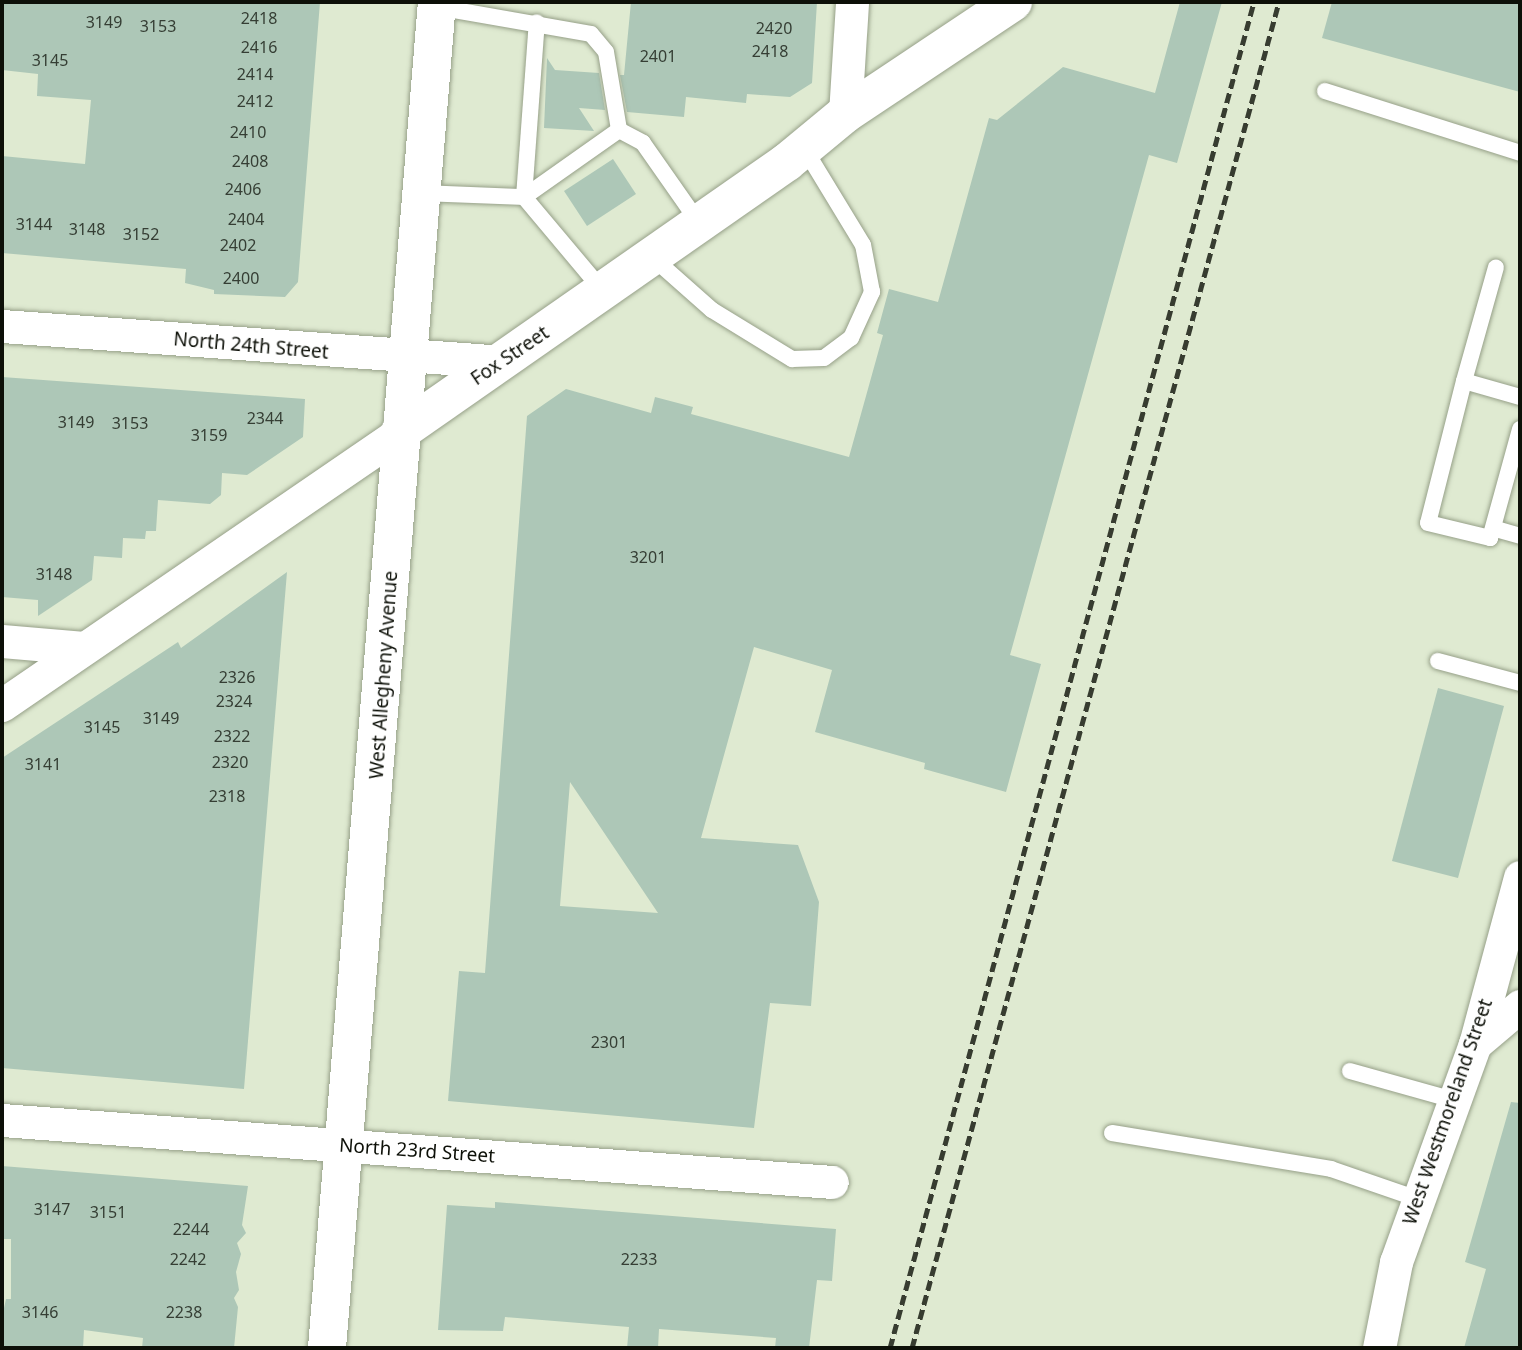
<!DOCTYPE html>
<html>
<head>
<meta charset="utf-8">
<style>
	body { margin:0 }
	#map { position:relative; width:1522px; height:1350px; overflow:hidden; background:#dfead1; font-family:"Noto Sans",sans-serif }
	div>[style] { position:absolute }
	.building>* { inset:0; background:#adc7b7 }
	.roads { filter:drop-shadow(0 0 2px #96a088) drop-shadow(0 0 2px #96a088) }
	.service>* { height:16px; margin:-8px; padding:0 8px; transform-origin:8px; border-radius:8px; background:#fff }
	.minor>* { height:33px; margin:-16.5px; padding:0 16.5px; transform-origin:16.5px; border-radius:16.5px; background:#fff }
	.tertiary>* { height:38px; margin:-19px; padding:0 19px; transform-origin:19px; border-radius:19px; background:#fff }
	.secondary>* { height:38px; margin:-19px; padding:0 19px; transform-origin:19px; border-radius:19px; background:#fff }
	.rail>* { height:5px; margin-top:-2.5px; transform-origin:0; background:repeating-linear-gradient(90deg,#373c30 0 10px,transparent 0 15px) }
	span { translate:-50% -50%; white-space:nowrap; text-align:center; line-height:1.15; -webkit-text-stroke:5px #fff; paint-order:stroke }
	.number-label { font-size:16px; color:#353e34 }
	.number-label span { -webkit-text-stroke-width:0 }
	.street-label { font-size:19px; color:#0d1008 }
	.frame { position:absolute; inset:0; border:4px solid #0d1008; pointer-events:none }
</style>
</head>
<body>
<div id="map">
	<div class="building">
		<div style="clip-path:polygon(2px 2px,320px 2px,298px 282px,285px 297px,214px 294px,214px 290px,185px 283px,186px 269px,2px 253px,2px 156px,85px 164px,91px 100px,37px 96px,38px 74px,2px 70px)"></div>
		<div style="clip-path:polygon(631px 2px,817px 2px,812px 83px,790px 97px,747px 94px,746px 103px,686px 97px,684px 117px,627px 112px,620px 75px,624px 75px)"></div>
		<div style="clip-path:polygon(evenodd,1180px 2px,1222px 2px,1177px 163px,1149px 155px,1010px 655px,1041px 664px,1006px 792px,924px 769px,925px 763px,815px 732px,832px 670px,754px 647px,701px 838px,798px 845px,819px 902px,811px 1006px,770px 1003px,754px 1128px,448px 1101px,459px 971px,485px 973px,527px 416px,566px 389px,651px 413px,655px 397px,693px 407px,691px 414px,849px 457px,883px 335px,877px 333px,889px 289px,938px 302px,989px 118px,997px 120px,1063px 67px,1155px 93px,1180px 2px,570px 782px,658px 913px,560px 906px,570px 782px)"></div>
		<div style="clip-path:polygon(1332px 2px,1520px 2px,1520px 92px,1322px 38px)"></div>
		<div style="clip-path:polygon(547px 58px,555px 70px,599px 73px,605px 110px,579px 108px,594px 131px,544px 128px)"></div>
		<div style="clip-path:polygon(613px 159px,636px 194px,587px 226px,564px 191px)"></div>
		<div style="clip-path:polygon(2px 377px,305px 399px,303px 437px,247px 475px,222px 473px,221px 495px,210px 504px,158px 500px,156px 531px,146px 531px,145px 539px,123px 538px,122px 558px,94px 556px,92px 580px,38px 616px,38px 600px,2px 597px)"></div>
		<div style="clip-path:polygon(287px 572px,244px 1089px,2px 1068px,2px 758px,178px 642px,181px 648px)"></div>
		<div style="clip-path:polygon(1438px 688px,1504px 706px,1458px 878px,1392px 861px)"></div>
		<div style="clip-path:polygon(1511px 1102px,1520px 1103px,1520px 1348px,1464px 1348px,1486px 1269px,1465px 1262px)"></div>
		<div style="clip-path:polygon(2px 1166px,248px 1186px,242px 1225px,246px 1233px,237px 1243px,241px 1254px,236px 1272px,239px 1290px,234px 1298px,238px 1307px,234px 1348px,142px 1348px,143px 1338px,84px 1330px,83px 1348px,2px 1348px,2px 1317px,6px 1299px,11px 1299px,11px 1239px,2px 1239px)"></div>
		<div style="clip-path:polygon(495px 1202px,836px 1229px,832px 1281px,817px 1280px,809px 1348px,775px 1348px,776px 1338px,659px 1329px,658px 1348px,627px 1348px,629px 1327px,505px 1317px,503px 1331px,438px 1330px,447px 1205px,495px 1208px)"></div>
	</div>
	<div class="roads">
		<div class="service">
			<div style="left:437px;top:7px;width:156px;rotate:9.9deg"></div>
			<div style="left:591px;top:34px;width:23px;rotate:50deg"></div>
			<div style="left:606px;top:52px;width:79px;rotate:80.5deg"></div>
			<div style="left:619px;top:130px;width:27px;rotate:28deg"></div>
			<div style="left:643px;top:143px;width:98px;rotate:55deg"></div>
			<div style="left:1325px;top:91px;width:205px;rotate:17.6deg"></div>
			<div style="left:423px;top:193px;width:101px;rotate:2.3deg"></div>
			<div style="left:524px;top:197px;width:175px;rotate:-85.8deg"></div>
			<div style="left:652px;top:257px;width:80px;rotate:41.5deg"></div>
			<div style="left:712px;top:310px;width:94px;rotate:31.5deg"></div>
			<div style="left:792px;top:359px;width:32px;rotate:-2deg"></div>
			<div style="left:824px;top:358px;width:34px;rotate:-37deg"></div>
			<div style="left:851px;top:338px;width:51px;rotate:-65.5deg"></div>
			<div style="left:872px;top:292px;width:48px;rotate:-100.8deg"></div>
			<div style="left:863px;top:245px;width:114px;rotate:-121.3deg"></div>
			<div style="left:603px;top:291px;width:123px;rotate:-130deg"></div>
			<div style="left:524px;top:197px;width:116px;rotate:-35.2deg"></div>
			<div style="left:1464px;top:381px;width:118px;rotate:-74.3deg"></div>
			<div style="left:1520px;top:397px;width:58px;rotate:-164.1deg"></div>
			<div style="left:1464px;top:381px;width:146px;rotate:104.2deg"></div>
			<div style="left:1428px;top:523px;width:64px;rotate:13.6deg"></div>
			<div style="left:1490px;top:538px;width:113px;rotate:-74.6deg"></div>
			<div style="left:1496px;top:529px;width:25px;rotate:16deg"></div>
			<div style="left:1438px;top:661px;width:85px;rotate:15deg"></div>
			<div style="left:1350px;top:1071px;width:108px;rotate:15.6deg"></div>
			<div style="left:1112px;top:1133px;width:222px;rotate:9.3deg"></div>
			<div style="left:1331px;top:1169px;width:92px;rotate:19deg"></div>
		</div>
		<div class="minor">
			<div style="left:845px;top:114px;width:112px;rotate:-86.4deg"></div>
			<div style="left:2px;top:326px;width:499px;rotate:4.1deg"></div>
			<div style="left:2px;top:641px;width:82px;rotate:4.9deg"></div>
			<div style="left:2px;top:705px;width:483px;rotate:-34.4deg"></div>
			<div style="left:1475px;top:1044px;width:59px;rotate:-40.2deg"></div>
			<div style="left:2px;top:1120px;width:832px;rotate:4.27deg"></div>
			<div style="left:1379px;top:1348px;width:88px;rotate:-78.8deg"></div>
			<div style="left:1396px;top:1262px;width:232px;rotate:-70.1deg"></div>
			<div style="left:1475px;top:1044px;width:173px;rotate:-74.9deg"></div>
		</div>
		<div class="tertiary">
			<div style="left:400px;top:432px;width:472px;rotate:-34.9deg"></div>
			<div style="left:787px;top:162px;width:75px;rotate:-39.6deg"></div>
			<div style="left:845px;top:114px;width:202px;rotate:-33.7deg"></div>
		</div>
		<div class="secondary">
			<div style="left:327px;top:1348px;width:1350px;rotate:-85.33deg"></div>
		</div>
	</div>
	<div class="rail">
		<div style="left:890px;top:1348px;width:1394px;rotate:-74.87deg"></div>
		<div style="left:912px;top:1348px;width:1395px;rotate:-74.75deg"></div>
	</div>
	<div class="number-label">
		<span style="left:259px;top:18px">2418</span>
		<span style="left:104px;top:22px">3149</span>
		<span style="left:158px;top:26px">3153</span>
		<span style="left:774px;top:28px">2420</span>
		<span style="left:259px;top:47px">2416</span>
		<span style="left:770px;top:51px">2418</span>
		<span style="left:658px;top:56px">2401</span>
		<span style="left:50px;top:60px">3145</span>
		<span style="left:255px;top:74px">2414</span>
		<span style="left:255px;top:101px">2412</span>
		<span style="left:248px;top:132px">2410</span>
		<span style="left:250px;top:161px">2408</span>
		<span style="left:243px;top:189px">2406</span>
		<span style="left:246px;top:219px">2404</span>
		<span style="left:34px;top:224px">3144</span>
		<span style="left:87px;top:229px">3148</span>
		<span style="left:141px;top:234px">3152</span>
		<span style="left:238px;top:245px">2402</span>
		<span style="left:241px;top:278px">2400</span>
		<span style="left:265px;top:418px">2344</span>
		<span style="left:76px;top:422px">3149</span>
		<span style="left:130px;top:423px">3153</span>
		<span style="left:209px;top:435px">3159</span>
		<span style="left:648px;top:557px">3201</span>
		<span style="left:54px;top:574px">3148</span>
		<span style="left:237px;top:677px">2326</span>
		<span style="left:234px;top:701px">2324</span>
		<span style="left:161px;top:718px">3149</span>
		<span style="left:102px;top:727px">3145</span>
		<span style="left:232px;top:736px">2322</span>
		<span style="left:230px;top:762px">2320</span>
		<span style="left:43px;top:764px">3141</span>
		<span style="left:227px;top:796px">2318</span>
		<span style="left:609px;top:1042px">2301</span>
		<span style="left:52px;top:1209px">3147</span>
		<span style="left:108px;top:1212px">3151</span>
		<span style="left:191px;top:1229px">2244</span>
		<span style="left:188px;top:1259px">2242</span>
		<span style="left:639px;top:1259px">2233</span>
		<span style="left:40px;top:1312px">3146</span>
		<span style="left:184px;top:1312px">2238</span>
	</div>
	<div class="street-label">
		<span style="left:251px;top:346px;rotate:5deg">North 24th Street</span>
		<span style="left:510px;top:356px;rotate:-34deg">Fox Street</span>
		<span style="left:384px;top:675px;rotate:-86deg">West Allegheny Avenue</span>
		<span style="left:1448px;top:1112px;rotate:-71deg">West Westmoreland Street</span>
		<span style="left:417px;top:1151px;rotate:4deg">North 23rd Street</span>
	</div>
	<div class="frame"></div>
</div>
</body>
</html>
